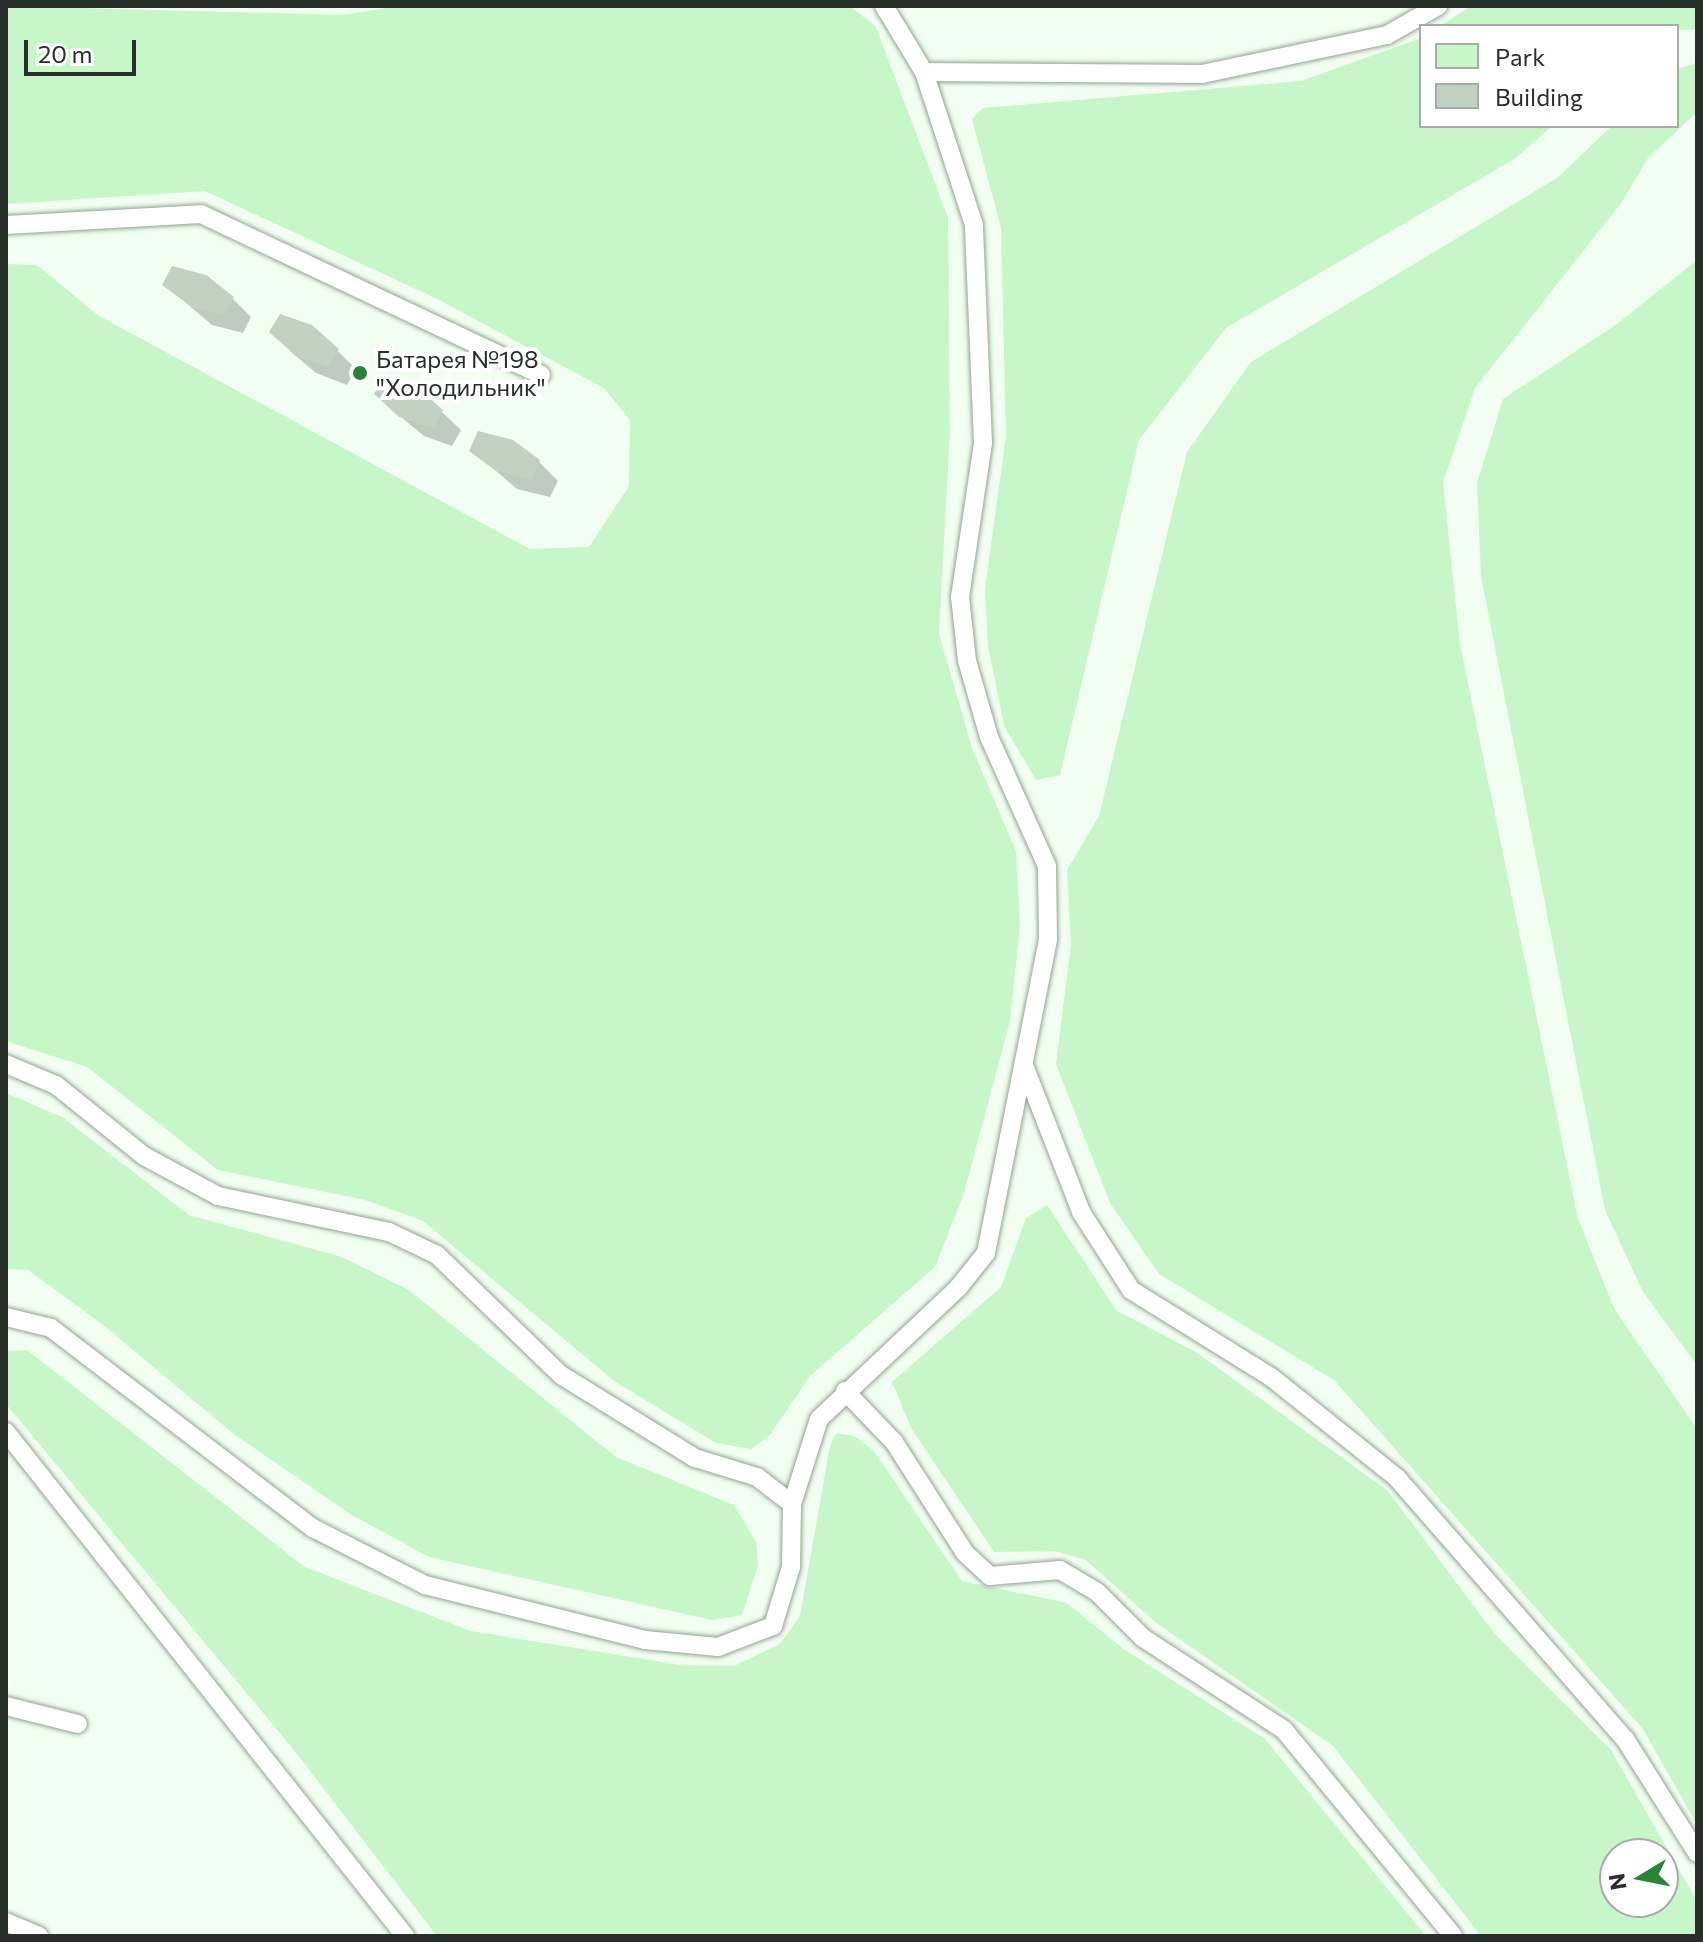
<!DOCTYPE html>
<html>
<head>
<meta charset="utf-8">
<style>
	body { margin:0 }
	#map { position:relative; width:1703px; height:1942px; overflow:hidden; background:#f1fef1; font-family:Commissioner,sans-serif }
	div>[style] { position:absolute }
	.green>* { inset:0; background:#c7f7c8 }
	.shadow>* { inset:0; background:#0003 }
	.building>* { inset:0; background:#c2d2c2 }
	.roads { filter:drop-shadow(0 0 2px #94a394) drop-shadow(0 0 2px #94a394) }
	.service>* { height:18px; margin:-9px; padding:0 9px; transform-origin:9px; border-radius:9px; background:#fff }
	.dots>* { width:22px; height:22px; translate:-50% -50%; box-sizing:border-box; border:4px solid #fff; border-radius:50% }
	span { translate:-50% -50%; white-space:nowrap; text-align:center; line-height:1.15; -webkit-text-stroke:8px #fff; paint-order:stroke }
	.poi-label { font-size:24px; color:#282e28 }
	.left { translate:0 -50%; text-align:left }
	.frame { position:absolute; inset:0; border:8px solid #282e28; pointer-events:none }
	.legend { position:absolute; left:1419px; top:24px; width:260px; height:104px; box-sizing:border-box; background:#fff; border:2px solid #a9aba9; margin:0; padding:10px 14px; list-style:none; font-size:24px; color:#282e28 }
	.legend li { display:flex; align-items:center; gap:16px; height:40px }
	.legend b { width:40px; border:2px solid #a9aba9 }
	.north { position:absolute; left:1599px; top:1838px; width:80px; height:80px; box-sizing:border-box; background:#fff; border:2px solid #a9aba9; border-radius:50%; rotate:260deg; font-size:22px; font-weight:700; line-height:32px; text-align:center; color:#282e28 }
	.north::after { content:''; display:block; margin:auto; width:28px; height:36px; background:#298535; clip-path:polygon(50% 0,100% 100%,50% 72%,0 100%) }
	.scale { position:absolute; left:24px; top:40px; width:112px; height:36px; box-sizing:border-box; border:4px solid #282e28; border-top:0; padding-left:10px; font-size:24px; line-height:28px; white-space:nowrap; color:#282e28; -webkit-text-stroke:6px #fff; paint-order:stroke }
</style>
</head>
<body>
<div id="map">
	<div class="green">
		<div style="clip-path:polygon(6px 6px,343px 15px,399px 6px,850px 6px,876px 27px,948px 218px,950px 430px,939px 634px,972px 748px,1016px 851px,1020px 926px,1010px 1021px,964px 1193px,935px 1267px,810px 1376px,770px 1435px,751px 1449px,716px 1443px,614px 1381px,423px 1221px,365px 1200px,218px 1170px,87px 1067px,6px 1041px,6px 264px,37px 265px,99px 316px,530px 549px,589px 547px,629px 486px,630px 420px,604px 388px,435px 298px,205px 191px,6px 204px)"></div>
		<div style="clip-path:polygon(1471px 6px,1697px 6px,1697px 30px,1440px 26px)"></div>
		<div style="clip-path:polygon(1421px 38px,1421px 126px,1552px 126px,1516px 158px,1226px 328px,1139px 440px,1060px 775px,1036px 780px,1004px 726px,988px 646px,985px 589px,1006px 436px,1001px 228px,972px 119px,983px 108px,1301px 81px)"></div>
		<div style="clip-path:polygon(1697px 63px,1697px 112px,1648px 158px,1622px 202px,1475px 388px,1443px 483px,1460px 644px,1578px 1219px,1615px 1310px,1697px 1429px,1697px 1825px,1643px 1729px,1334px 1380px,1159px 1274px,1110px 1203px,1056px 1064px,1071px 945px,1067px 870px,1099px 816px,1187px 452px,1251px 362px,1557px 178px,1612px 126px,1677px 126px,1677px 69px)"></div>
		<div style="clip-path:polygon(1697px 260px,1697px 1365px,1643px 1292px,1605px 1210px,1481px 576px,1477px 483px,1503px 399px,1617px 324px)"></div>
		<div style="clip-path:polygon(6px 1093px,62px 1117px,189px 1215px,342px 1257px,409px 1290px,616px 1457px,734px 1505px,756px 1542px,758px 1566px,742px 1615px,712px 1620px,429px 1557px,352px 1515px,235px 1435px,102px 1324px,28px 1270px,6px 1269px)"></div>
		<div style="clip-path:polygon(evenodd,1047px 1205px,1117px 1311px,1196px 1352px,1388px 1491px,1494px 1633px,1611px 1750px,1697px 1901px,1697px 1936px,1481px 1936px,1333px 1746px,1155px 1622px,1086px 1560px,1054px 1551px,994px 1552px,911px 1428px,892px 1382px,1001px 1287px,1026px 1218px,1047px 1205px,1663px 1854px,1663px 1902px,1615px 1902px,1615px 1854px,1663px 1854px)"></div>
		<div style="clip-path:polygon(27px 1350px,305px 1567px,471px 1631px,680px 1665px,734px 1666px,780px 1644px,800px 1616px,830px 1446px,836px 1433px,854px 1436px,874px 1451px,962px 1581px,1067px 1603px,1122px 1648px,1265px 1739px,1426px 1936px,437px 1936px,290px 1745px,6px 1404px,6px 1351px)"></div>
	</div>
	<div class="shadow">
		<div style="clip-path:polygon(165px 285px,232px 298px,251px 317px,243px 333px,212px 325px)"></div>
		<div style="clip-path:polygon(315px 329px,356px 369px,347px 385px,316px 373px,290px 351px)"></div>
		<div style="clip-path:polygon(395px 412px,442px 412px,461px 430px,452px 446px,424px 436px)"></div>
		<div style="clip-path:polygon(472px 450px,539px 462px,558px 481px,550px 497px,517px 489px)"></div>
	</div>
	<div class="building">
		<div style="clip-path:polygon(172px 266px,206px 275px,234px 297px,224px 315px,192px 307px,162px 285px)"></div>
		<div style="clip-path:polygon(280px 314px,312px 325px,339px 349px,328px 367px,295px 355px,269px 332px)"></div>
		<div style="clip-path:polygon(384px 376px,416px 386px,443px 410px,433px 428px,399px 417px,374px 394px)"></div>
		<div style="clip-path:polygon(478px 431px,513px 440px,540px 460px,532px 480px,496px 471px,469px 451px)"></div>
	</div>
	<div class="roads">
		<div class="service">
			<div style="left:924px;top:72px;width:278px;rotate:0.4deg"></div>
			<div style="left:1202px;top:74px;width:189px;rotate:-11.9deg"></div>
			<div style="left:1387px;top:35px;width:59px;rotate:-29.6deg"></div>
			<div style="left:6px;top:225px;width:195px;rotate:-3.2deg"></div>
			<div style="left:201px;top:214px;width:376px;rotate:25.3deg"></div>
			<div style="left:6px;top:1064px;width:54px;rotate:22.8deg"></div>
			<div style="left:56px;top:1085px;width:113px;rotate:38.9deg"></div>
			<div style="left:144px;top:1156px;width:84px;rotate:28.4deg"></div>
			<div style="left:218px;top:1196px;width:175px;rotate:11.9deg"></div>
			<div style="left:389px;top:1232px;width:53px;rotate:25.6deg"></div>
			<div style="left:437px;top:1255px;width:173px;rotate:44.1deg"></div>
			<div style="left:561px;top:1375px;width:158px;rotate:31.8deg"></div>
			<div style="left:695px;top:1458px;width:65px;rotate:17deg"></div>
			<div style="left:757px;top:1477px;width:44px;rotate:37.6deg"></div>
			<div style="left:1025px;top:1068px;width:155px;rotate:68.7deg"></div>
			<div style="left:1081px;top:1212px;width:93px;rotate:57.3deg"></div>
			<div style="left:1131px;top:1290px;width:165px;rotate:31.9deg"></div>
			<div style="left:1271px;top:1377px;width:161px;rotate:38.7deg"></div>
			<div style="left:1397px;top:1478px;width:347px;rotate:48.9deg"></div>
			<div style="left:1625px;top:1739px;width:135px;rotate:57.7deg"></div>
			<div style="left:6px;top:1317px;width:46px;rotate:13.7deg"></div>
			<div style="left:51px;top:1328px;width:330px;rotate:37.4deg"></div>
			<div style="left:313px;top:1528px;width:126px;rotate:27deg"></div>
			<div style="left:425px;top:1585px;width:227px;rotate:14deg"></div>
			<div style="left:645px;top:1640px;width:73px;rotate:5.5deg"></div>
			<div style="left:718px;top:1647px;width:59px;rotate:-20.9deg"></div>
			<div style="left:773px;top:1626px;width:62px;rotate:-73deg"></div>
			<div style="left:791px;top:1567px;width:63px;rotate:-89.1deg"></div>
			<div style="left:792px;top:1504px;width:89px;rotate:-72.4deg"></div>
			<div style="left:819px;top:1419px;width:191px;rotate:-43.3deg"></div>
			<div style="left:958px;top:1288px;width:45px;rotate:-51.3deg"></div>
			<div style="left:986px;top:1253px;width:320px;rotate:-78.8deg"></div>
			<div style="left:1048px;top:939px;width:73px;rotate:-90.8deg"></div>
			<div style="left:1047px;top:866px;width:141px;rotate:-114.2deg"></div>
			<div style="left:989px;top:737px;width:79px;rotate:-106.1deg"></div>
			<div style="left:967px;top:661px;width:64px;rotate:-96.2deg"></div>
			<div style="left:960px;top:597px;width:156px;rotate:-81.5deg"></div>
			<div style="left:983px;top:443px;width:218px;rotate:-92.4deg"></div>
			<div style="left:974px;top:225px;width:161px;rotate:-108.1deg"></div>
			<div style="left:924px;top:72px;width:77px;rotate:-121.2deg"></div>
			<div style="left:845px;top:1391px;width:71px;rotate:46.1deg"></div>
			<div style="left:894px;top:1442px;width:132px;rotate:57.4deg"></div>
			<div style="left:965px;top:1553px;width:34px;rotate:43deg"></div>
			<div style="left:990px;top:1576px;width:70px;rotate:-4.9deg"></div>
			<div style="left:1060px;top:1570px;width:43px;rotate:30.7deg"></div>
			<div style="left:1097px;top:1592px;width:65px;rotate:45deg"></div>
			<div style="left:1143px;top:1638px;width:168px;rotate:33.1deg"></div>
			<div style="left:1284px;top:1730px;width:266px;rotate:50.6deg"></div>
			<div style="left:6px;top:1432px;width:643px;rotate:51.63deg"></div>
			<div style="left:6px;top:1706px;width:74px;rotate:14deg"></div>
			<div style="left:6px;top:1922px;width:36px;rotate:23deg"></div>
		</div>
	</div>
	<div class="dots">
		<div style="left:360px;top:373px;background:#298535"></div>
	</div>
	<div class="poi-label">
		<span class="left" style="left:376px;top:373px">Батарея №198<br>"Холодильник"</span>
	</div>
	<div class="frame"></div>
	<ul class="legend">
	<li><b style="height:22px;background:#c7f7c8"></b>Park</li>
	<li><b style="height:22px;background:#c2d2c2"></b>Building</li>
	</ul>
	<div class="north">N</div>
	<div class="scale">20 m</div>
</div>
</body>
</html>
